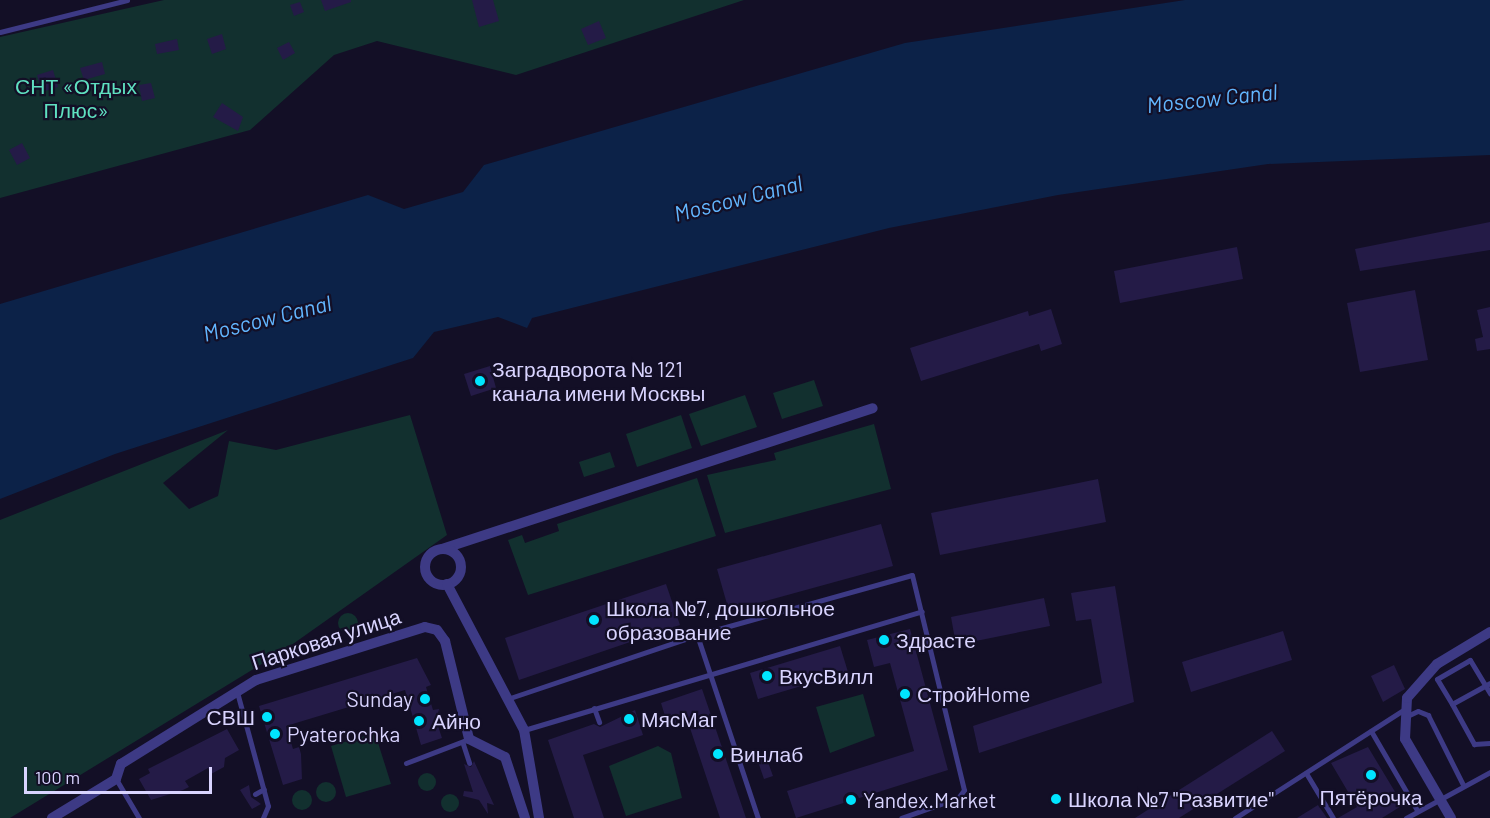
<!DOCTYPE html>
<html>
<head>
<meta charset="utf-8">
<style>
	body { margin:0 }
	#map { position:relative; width:1490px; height:818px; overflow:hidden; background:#130f26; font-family:Barlow,sans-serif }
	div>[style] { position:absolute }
	.green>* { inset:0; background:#12302f }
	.round { border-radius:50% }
	.water>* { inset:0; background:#0c2248 }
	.building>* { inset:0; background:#241b47 }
	.lane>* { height:5px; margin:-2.5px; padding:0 2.5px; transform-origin:2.5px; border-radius:2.5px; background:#3d3a85 }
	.street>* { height:10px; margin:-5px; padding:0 5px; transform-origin:5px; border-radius:5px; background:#3d3a85 }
	.street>.ring { margin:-5px; padding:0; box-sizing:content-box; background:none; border:10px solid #3d3a85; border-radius:50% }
	.dots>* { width:16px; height:16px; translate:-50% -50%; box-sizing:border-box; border:3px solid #130f26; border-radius:50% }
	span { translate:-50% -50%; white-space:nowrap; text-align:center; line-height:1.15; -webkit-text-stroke:4.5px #130f26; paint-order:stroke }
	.park-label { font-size:21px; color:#5fe0c0 }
	.poi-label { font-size:21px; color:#d9d4ff }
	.left { translate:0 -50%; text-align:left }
	.right { translate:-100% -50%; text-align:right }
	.street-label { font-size:21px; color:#d9d4ff }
	.water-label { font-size:22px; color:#62b6ff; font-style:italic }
	.scale { position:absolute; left:24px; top:767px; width:188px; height:27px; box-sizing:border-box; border:3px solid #d9d4ff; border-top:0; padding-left:8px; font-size:18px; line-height:21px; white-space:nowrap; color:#d9d4ff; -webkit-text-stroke:4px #130f26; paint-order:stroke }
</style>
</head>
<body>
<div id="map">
	<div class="green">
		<div style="clip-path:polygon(164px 0,744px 0,516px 75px,377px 41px,334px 55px,250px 130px,0 198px,0 37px)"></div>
		<div style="clip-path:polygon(814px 380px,823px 406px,782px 419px,773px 393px)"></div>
		<div style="clip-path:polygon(745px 395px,757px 427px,701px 446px,689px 414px)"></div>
		<div style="clip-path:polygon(410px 415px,447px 535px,283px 651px,10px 818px,0 818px,0 520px,228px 430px,163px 483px,189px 509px,218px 496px,229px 441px,276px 450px)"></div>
		<div style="clip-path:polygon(681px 415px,692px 448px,637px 467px,626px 434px)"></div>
		<div style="clip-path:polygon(874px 424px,891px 489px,725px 533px,707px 475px,776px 460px,774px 453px)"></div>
		<div style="clip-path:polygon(610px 452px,615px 467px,584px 477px,579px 462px)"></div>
		<div style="clip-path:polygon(697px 478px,716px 536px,528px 595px,508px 540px,522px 535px,525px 543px,559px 531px,557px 524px)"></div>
		<div class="round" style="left:338px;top:613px;width:20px;height:20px"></div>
		<div style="clip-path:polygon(863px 694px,875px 736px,830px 753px,816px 707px)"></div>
		<div style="clip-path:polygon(375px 733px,391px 784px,346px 797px,331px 746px)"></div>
		<div style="clip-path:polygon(658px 746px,671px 753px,682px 798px,626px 816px,609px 766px)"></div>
		<div class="round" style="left:418px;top:773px;width:18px;height:18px"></div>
		<div class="round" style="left:316px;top:782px;width:20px;height:20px"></div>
		<div class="round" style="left:292px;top:790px;width:20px;height:20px"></div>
		<div class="round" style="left:441px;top:794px;width:18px;height:18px"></div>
	</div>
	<div class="water">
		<div style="clip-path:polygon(1185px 0,1490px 0,1490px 155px,1268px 164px,1058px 195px,889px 228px,532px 318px,527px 328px,498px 317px,434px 332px,413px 358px,115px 454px,0 499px,0 304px,368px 195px,404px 209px,463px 192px,484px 165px,905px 43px)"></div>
	</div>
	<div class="building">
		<div style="clip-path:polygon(321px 0,351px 0,351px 2px,325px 11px)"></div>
		<div style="clip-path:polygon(472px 0,493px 0,499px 21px,479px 27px)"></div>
		<div style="clip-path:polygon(300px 2px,304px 12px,294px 16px,290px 5px)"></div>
		<div style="clip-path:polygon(599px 21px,606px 38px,588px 45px,581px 29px)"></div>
		<div style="clip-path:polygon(222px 34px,226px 49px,212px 54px,207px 39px)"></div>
		<div style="clip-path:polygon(177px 39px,179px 50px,157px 54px,155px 44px)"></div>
		<div style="clip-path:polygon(289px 42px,295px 53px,283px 60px,277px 48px)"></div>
		<div style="clip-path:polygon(102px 62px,105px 74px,84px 80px,80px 68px)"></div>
		<div style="clip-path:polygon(53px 70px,58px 87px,42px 92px,37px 75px)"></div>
		<div style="clip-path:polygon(151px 83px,155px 98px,142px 101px,139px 85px)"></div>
		<div style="clip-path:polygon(222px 103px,243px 117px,238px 131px,213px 117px)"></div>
		<div style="clip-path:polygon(22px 143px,30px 158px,17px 165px,9px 150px)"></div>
		<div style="clip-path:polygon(1490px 222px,1490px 250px,1360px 271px,1355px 249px)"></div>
		<div style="clip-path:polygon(1237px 247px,1243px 279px,1120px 303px,1114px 271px)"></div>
		<div style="clip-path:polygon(1415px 290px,1428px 360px,1360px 372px,1347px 303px)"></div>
		<div style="clip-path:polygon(1490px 307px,1490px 349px,1477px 351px,1475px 339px,1483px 337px,1477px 310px)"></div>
		<div style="clip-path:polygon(1051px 309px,1062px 344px,1041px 351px,1039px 344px,921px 381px,910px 348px,1028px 311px,1029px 316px)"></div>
		<div style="clip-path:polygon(490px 366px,496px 388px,471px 396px,464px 374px)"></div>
		<div style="clip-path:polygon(1098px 479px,1106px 522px,940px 555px,931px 513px)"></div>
		<div style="clip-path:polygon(881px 524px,893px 566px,729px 611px,717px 569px)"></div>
		<div style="clip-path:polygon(666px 584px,680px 625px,519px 680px,505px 638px)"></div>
		<div style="clip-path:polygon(1115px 586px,1134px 702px,979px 753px,973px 726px,1102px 683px,1091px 619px,1076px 621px,1071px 593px)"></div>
		<div style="clip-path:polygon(1044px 598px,1050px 626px,956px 645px,951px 617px)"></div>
		<div style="clip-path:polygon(910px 629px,948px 770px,796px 818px,787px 791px,914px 751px,890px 663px,874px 667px,867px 640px)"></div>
		<div style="clip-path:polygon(1283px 631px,1292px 660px,1191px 692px,1182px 662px)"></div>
		<div style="clip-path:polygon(840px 646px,848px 672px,758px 699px,750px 673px)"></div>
		<div style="clip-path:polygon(417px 658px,431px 685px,426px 687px,433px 710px,439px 709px,443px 721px,437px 723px,442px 738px,421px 745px,405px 690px,286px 726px,293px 749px,299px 747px,301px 754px,302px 779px,283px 785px,259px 706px)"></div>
		<div style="clip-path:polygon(1394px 665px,1405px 689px,1383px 702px,1371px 676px)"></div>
		<div style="clip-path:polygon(702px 689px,712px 718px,746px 818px,720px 818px,688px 722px,669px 729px,661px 703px)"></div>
		<div style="clip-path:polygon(635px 710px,643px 735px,583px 755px,604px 818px,574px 818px,548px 740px,594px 724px,600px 727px)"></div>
		<div style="clip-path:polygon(227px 729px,239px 750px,225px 758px,224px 767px,211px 774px,208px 768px,185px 781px,189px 787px,183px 790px,151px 800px,139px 779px,150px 773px,148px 769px)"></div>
		<div style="clip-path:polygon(1272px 731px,1285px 751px,1179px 818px,1135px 818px)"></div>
		<div style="clip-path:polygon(1368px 747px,1403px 805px,1382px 818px,1338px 818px,1357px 807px,1331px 763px)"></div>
		<div style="clip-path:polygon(765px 754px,773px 776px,764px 779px,756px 756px)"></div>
		<div style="clip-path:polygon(474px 761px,494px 805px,487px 803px,488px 814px,479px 800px,463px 796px,464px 791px,473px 792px,464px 764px,471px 767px)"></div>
		<div style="clip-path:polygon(249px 785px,251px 797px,261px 804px,252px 809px,240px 790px)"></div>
		<div style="clip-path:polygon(1318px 805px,1327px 818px,1297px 818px)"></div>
	</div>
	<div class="lane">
		<div style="left:0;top:32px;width:131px;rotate:-14.1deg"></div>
		<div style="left:697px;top:635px;width:223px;rotate:-15.6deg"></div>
		<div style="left:912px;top:575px;width:221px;rotate:76.4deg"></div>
		<div style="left:964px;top:790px;width:10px;rotate:127deg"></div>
		<div style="left:958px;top:798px;width:60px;rotate:160.7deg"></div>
		<div style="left:1490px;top:683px;width:43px;rotate:151.1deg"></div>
		<div style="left:1452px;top:704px;width:46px;rotate:61.2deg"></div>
		<div style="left:1474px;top:744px;width:16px;rotate:-4deg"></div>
		<div style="left:237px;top:692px;width:118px;rotate:74.8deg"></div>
		<div style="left:268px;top:806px;width:13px;rotate:113deg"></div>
		<div style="left:510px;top:698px;width:197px;rotate:-18.6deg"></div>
		<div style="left:697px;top:635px;width:193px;rotate:71.6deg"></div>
		<div style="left:1452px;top:704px;width:29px;rotate:-121deg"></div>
		<div style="left:1437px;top:679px;width:38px;rotate:-30deg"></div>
		<div style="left:1470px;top:660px;width:39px;rotate:59deg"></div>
		<div style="left:594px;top:708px;width:15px;rotate:70deg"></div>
		<div style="left:1405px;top:717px;width:14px;rotate:-25deg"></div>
		<div style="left:1418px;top:711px;width:11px;rotate:22deg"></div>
		<div style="left:1428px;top:715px;width:78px;rotate:63.4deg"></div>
		<div style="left:524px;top:730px;width:415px;rotate:-16.6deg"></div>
		<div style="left:1371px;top:731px;width:91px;rotate:59.8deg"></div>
		<div style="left:463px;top:744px;width:20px;rotate:72deg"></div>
		<div style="left:406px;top:763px;width:67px;rotate:-20.9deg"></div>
		<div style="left:1306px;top:773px;width:52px;rotate:59deg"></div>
		<div style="left:116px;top:779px;width:45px;rotate:59.5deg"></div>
		<div style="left:255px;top:794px;width:10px;rotate:-29deg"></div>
		<div style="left:1235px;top:818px;width:202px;rotate:-32.7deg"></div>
		<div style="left:1406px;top:818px;width:96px;rotate:-28.7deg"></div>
	</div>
	<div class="street">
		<div style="left:442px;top:549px;width:453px;rotate:-18.1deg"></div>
		<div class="ring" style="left:425px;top:549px;width:26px;height:26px"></div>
		<div style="left:447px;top:584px;width:165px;rotate:62.2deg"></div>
		<div style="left:524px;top:730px;width:89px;rotate:80.3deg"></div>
		<div style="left:52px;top:818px;width:75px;rotate:-31.4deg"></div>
		<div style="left:116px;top:779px;width:16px;rotate:-72deg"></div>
		<div style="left:121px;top:764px;width:159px;rotate:-31.9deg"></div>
		<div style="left:256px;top:680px;width:177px;rotate:-17.4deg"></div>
		<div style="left:425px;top:627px;width:12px;rotate:14deg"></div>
		<div style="left:437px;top:630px;width:14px;rotate:54deg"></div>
		<div style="left:445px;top:641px;width:101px;rotate:76.2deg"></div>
		<div style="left:469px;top:739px;width:40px;rotate:26.6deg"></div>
		<div style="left:505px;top:757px;width:64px;rotate:71.8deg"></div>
		<div style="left:1451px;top:818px;width:91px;rotate:-120.2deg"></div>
		<div style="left:1405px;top:739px;width:41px;rotate:-87.2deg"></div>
		<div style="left:1407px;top:698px;width:45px;rotate:-48.6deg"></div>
		<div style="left:1437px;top:664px;width:62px;rotate:-31.1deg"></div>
	</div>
	<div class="dots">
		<div style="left:480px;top:381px;background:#00e5ff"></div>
		<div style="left:594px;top:620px;background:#00e5ff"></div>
		<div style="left:884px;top:640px;background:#00e5ff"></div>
		<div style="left:767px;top:676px;background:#00e5ff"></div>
		<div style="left:905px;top:694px;background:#00e5ff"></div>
		<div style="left:425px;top:699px;background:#00e5ff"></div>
		<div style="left:267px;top:717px;background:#00e5ff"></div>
		<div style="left:629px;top:719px;background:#00e5ff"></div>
		<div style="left:419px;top:721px;background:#00e5ff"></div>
		<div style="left:275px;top:734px;background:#00e5ff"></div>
		<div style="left:718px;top:754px;background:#00e5ff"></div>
		<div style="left:1371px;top:775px;background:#00e5ff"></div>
		<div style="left:1056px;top:799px;background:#00e5ff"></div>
		<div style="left:851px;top:800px;background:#00e5ff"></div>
	</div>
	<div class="park-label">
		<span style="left:76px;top:98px">СНТ «Отдых<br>Плюс»</span>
	</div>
	<div class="poi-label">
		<span class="left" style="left:492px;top:381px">Заградворота № 121<br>канала имени Москвы</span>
		<span class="left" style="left:606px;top:620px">Школа №7, дошкольное<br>образование</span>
		<span class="left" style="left:896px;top:640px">Здрасте</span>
		<span class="left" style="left:779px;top:676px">ВкусВилл</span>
		<span class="left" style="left:917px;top:694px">СтройHome</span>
		<span class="right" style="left:413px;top:699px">Sunday</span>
		<span class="right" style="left:255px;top:717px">СВШ</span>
		<span class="left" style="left:641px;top:719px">МясМаг</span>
		<span class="left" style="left:432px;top:721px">Айно</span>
		<span class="left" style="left:287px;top:734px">Pyaterochka</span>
		<span class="left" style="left:730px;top:754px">Винлаб</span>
		<span style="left:1371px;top:797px">Пятёрочка</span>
		<span class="left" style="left:1068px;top:799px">Школа №7 "Развитие"</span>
		<span class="left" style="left:863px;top:800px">Yandex.Market</span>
	</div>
	<div class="street-label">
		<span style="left:326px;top:639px;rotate:-18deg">Парковая улица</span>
	</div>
	<div class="water-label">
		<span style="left:1212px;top:98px;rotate:-6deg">Moscow Canal</span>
		<span style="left:738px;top:198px;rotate:-14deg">Moscow Canal</span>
		<span style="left:267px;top:318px;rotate:-14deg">Moscow Canal</span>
	</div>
	<div class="scale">100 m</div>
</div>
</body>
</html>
